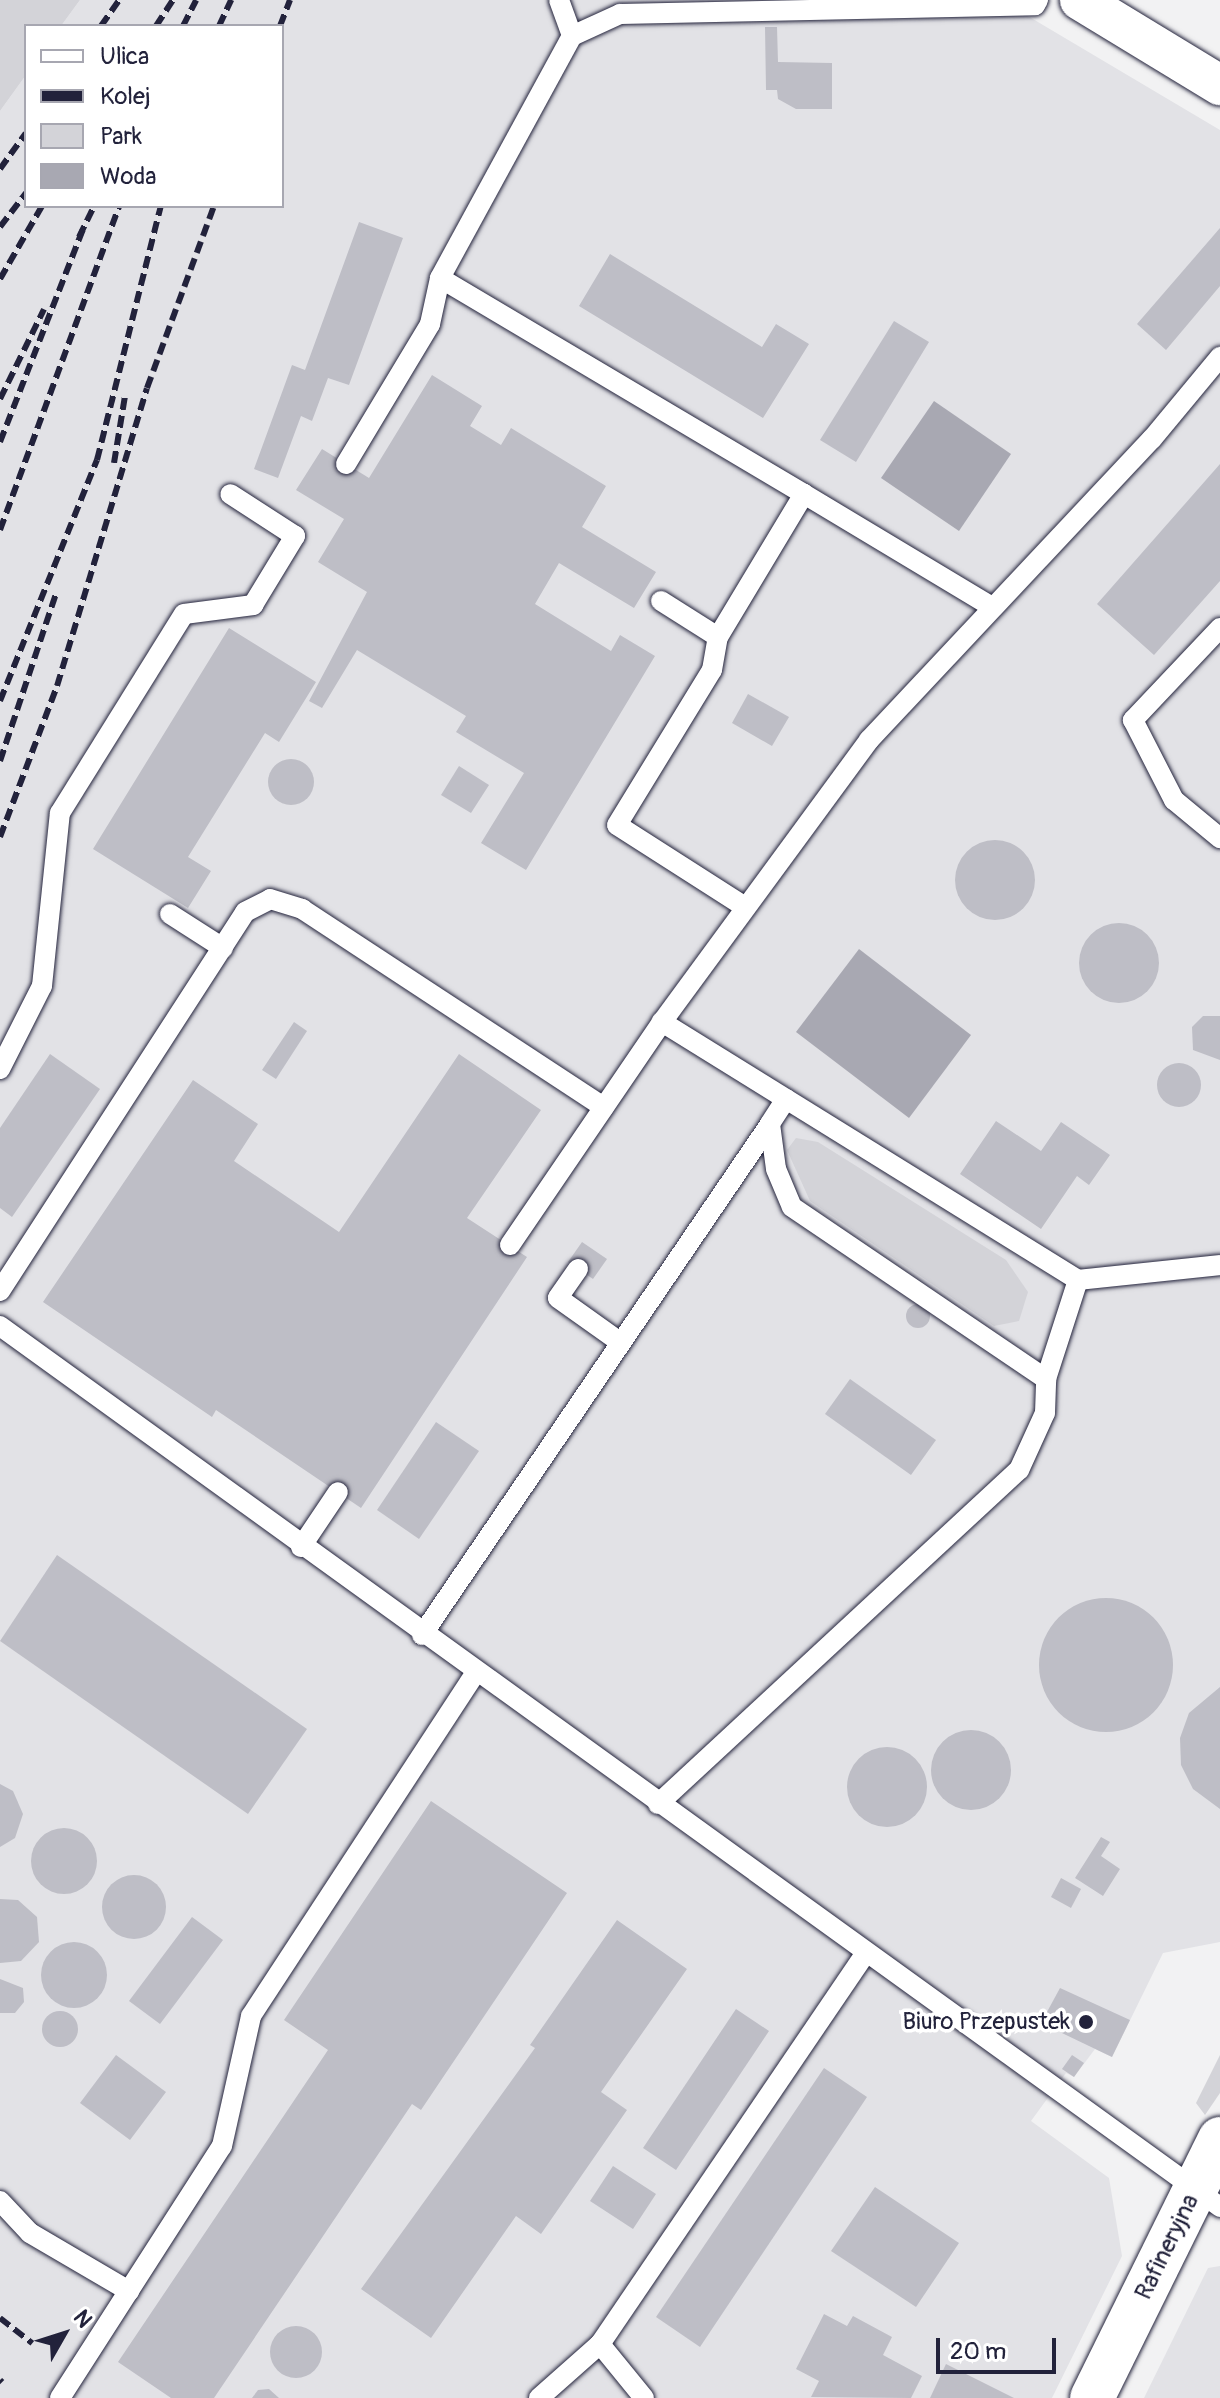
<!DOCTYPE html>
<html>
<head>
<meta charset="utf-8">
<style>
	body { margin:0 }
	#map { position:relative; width:1220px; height:2398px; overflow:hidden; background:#f2f2f3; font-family:Pangolin,sans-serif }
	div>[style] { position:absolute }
	.built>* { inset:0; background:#e2e2e6 }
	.green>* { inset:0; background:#d3d3d8 }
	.water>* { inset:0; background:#a8a8b2 }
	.building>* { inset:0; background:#bebec6 }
	.round { border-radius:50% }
	.roads { filter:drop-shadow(0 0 2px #22223b) drop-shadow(0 0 2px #22223b) }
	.lane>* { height:20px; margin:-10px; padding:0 10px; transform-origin:10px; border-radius:10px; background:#fff }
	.street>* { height:40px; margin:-20px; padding:0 20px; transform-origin:20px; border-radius:20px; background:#fff }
	.secondary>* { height:44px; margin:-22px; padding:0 22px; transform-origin:22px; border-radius:22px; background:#fff }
	.rail>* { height:6px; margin-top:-3px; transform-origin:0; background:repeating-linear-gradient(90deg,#22223b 0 12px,transparent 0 18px) }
	.dots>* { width:22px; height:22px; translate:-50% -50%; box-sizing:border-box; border:4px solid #fff; border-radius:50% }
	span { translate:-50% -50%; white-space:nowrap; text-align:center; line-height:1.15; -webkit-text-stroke:7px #fff; paint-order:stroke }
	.poi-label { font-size:24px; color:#22223b }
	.right { translate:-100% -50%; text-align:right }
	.street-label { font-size:24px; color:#22223b }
	.legend { position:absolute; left:24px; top:24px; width:260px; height:184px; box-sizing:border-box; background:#fff; border:2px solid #a7a7b1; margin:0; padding:10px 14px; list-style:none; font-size:24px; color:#22223b }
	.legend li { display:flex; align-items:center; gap:16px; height:40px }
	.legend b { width:40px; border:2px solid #a7a7b1 }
	.north { position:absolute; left:24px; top:2294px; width:80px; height:80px; -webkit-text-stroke:6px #fff; paint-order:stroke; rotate:51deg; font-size:22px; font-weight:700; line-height:32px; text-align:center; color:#22223b }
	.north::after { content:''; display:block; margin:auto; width:28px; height:36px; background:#22223b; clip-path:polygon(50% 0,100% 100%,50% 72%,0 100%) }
	.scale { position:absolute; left:936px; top:2338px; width:120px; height:36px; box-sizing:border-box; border:4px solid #22223b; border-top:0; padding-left:10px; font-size:24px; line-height:28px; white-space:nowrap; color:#22223b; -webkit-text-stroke:6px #fff; paint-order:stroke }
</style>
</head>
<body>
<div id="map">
	<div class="built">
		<div style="clip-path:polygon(80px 0,1001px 0,1220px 130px,1220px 1942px,1163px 1953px,1112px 2057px,1095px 2049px,1074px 2077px,1066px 2073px,1031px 2121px,1109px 2178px,1122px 2256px,1052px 2398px,0 2398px,0 111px,26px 75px,26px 206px,282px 206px,282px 26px,61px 26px)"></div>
		<div style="clip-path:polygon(1220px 2266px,1220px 2398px,1144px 2398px,1208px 2268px)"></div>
	</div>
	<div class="green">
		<div style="clip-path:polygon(0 0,80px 0,61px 26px,26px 26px,26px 75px,0 111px)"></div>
		<div style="clip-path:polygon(796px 1138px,818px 1142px,1006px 1260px,1028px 1292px,1019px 1321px,994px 1326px,810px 1201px,787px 1150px)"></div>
		<div style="clip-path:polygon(1220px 2055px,1220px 2093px,1205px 2115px,1196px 2103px)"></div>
	</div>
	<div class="water">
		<div style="clip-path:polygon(934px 401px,1011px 454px,959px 531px,881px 478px)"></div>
		<div style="clip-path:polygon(859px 949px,971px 1035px,909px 1118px,796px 1032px)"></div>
	</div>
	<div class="building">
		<div style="clip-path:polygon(765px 27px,777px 27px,778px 62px,832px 63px,832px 109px,796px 109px,778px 99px,777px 90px,766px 90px)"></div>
		<div style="clip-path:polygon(359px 222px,403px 238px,349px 385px,328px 378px,312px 421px,301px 416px,278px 478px,254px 469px,292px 365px,305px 370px)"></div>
		<div style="clip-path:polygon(1220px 228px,1220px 286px,1166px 350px,1137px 324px)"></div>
		<div style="clip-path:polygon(610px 254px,762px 347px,776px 324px,809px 344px,763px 418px,579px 306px)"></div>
		<div style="clip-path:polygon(894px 321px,929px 342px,856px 462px,820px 440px)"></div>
		<div style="clip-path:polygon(432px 375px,482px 406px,470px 426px,501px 445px,511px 428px,606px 486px,582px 527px,656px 572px,634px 608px,559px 563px,535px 604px,611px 651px,620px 635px,655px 656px,526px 870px,481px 843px,524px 773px,456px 732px,466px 716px,357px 650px,322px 708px,309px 701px,367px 592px,318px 562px,344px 519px,296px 490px,322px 449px,369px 478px)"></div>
		<div style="clip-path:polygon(1220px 464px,1220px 581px,1154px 655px,1097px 604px)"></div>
		<div style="clip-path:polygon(229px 628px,316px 682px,279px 742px,265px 733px,188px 857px,211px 871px,188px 908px,93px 849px)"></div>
		<div style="clip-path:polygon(748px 694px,789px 717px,772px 746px,732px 723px)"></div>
		<div class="round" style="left:268px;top:759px;width:46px;height:46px"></div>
		<div style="clip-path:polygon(459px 766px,489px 785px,471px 813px,441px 795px)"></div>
		<div class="round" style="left:955px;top:840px;width:80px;height:80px"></div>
		<div class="round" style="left:1079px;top:923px;width:80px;height:80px"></div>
		<div style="clip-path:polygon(1203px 1016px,1220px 1016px,1220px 1060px,1193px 1050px,1192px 1027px)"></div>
		<div style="clip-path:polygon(294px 1022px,307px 1031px,276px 1079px,262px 1070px)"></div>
		<div style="clip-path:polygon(50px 1054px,100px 1089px,12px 1217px,0 1208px,0 1128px)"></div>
		<div style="clip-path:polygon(459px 1054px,541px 1110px,467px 1218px,527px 1257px,361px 1508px,216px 1410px,212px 1417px,43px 1302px,193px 1080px,258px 1124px,234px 1161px,339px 1232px)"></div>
		<div class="round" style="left:1157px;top:1063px;width:44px;height:44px"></div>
		<div style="clip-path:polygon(996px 1121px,1041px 1151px,1061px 1122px,1110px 1155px,1089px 1185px,1077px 1176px,1041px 1229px,960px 1174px)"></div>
		<div style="clip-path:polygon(582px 1242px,607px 1259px,593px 1279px,568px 1262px)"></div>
		<div class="round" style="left:906px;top:1304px;width:24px;height:24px"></div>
		<div style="clip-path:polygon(850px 1379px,936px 1440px,911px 1475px,825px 1414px)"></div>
		<div style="clip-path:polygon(436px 1422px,479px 1451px,419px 1539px,377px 1510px)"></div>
		<div style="clip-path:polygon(57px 1555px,307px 1729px,248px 1814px,0 1641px)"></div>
		<div class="round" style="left:1039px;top:1598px;width:134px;height:134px"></div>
		<div style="clip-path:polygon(1220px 1687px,1220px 1809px,1193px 1789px,1181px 1765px,1180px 1738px,1189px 1713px)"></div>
		<div class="round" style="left:931px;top:1730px;width:80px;height:80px"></div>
		<div class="round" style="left:847px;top:1747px;width:80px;height:80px"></div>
		<div style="clip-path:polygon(0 1784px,13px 1791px,23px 1814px,15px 1838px,0 1847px)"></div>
		<div style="clip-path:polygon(431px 1801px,567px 1893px,421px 2110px,412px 2104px,214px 2398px,171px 2398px,118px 2362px,328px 2050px,284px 2020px)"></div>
		<div class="round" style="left:31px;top:1828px;width:66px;height:66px"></div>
		<div style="clip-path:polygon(1101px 1837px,1110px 1842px,1101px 1856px,1120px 1869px,1103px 1896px,1075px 1878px)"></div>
		<div class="round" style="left:102px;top:1875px;width:64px;height:64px"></div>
		<div style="clip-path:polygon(1061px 1878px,1081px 1889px,1071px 1908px,1051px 1897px)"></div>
		<div style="clip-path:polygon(0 1899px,18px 1900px,37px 1917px,39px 1942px,21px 1961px,0 1963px)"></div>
		<div style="clip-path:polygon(192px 1917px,223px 1940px,160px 2024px,129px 2001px)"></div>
		<div style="clip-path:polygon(617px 1920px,687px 1969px,601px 2092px,627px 2110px,541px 2234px,516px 2216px,431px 2338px,361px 2289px,535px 2048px,530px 2045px)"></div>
		<div class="round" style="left:41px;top:1942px;width:66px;height:66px"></div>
		<div style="clip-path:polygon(0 1979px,23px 1988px,24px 2002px,15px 2013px,0 2013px)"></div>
		<div style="clip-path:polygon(1060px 1988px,1130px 2020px,1112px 2057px,1041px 2023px)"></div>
		<div style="clip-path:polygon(736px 2009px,769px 2031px,676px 2170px,643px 2148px)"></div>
		<div class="round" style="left:42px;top:2011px;width:36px;height:36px"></div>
		<div style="clip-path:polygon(116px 2055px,166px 2092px,130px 2140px,80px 2103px)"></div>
		<div style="clip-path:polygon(1072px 2055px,1084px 2063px,1074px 2077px,1062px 2069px)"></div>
		<div style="clip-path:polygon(824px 2068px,867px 2097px,700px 2347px,656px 2317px)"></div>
		<div style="clip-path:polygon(613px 2166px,656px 2194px,633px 2229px,590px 2201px)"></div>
		<div style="clip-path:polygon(875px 2187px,959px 2243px,916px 2307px,831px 2251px)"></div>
		<div style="clip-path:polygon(824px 2314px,847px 2326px,853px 2316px,892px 2337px,883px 2355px,922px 2376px,911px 2398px,811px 2397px,819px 2381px,796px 2369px)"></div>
		<div class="round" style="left:270px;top:2326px;width:52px;height:52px"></div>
		<div style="clip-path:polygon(946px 2364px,1014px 2398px,930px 2398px)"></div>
		<div style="clip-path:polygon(269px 2389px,279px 2398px,252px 2398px,258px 2390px)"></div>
	</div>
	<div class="roads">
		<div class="lane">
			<div style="left:559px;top:0;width:38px;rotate:70deg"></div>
			<div style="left:440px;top:278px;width:423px;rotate:30.7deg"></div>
			<div style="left:346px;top:464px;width:163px;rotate:-59deg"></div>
			<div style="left:430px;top:324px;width:47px;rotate:-77.7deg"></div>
			<div style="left:440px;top:278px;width:276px;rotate:-61.4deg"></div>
			<div style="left:572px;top:36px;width:53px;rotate:-24.6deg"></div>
			<div style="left:620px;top:14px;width:415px;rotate:-1.2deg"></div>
			<div style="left:1035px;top:5px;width:6px;rotate:-59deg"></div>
			<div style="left:661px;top:601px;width:67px;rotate:32.3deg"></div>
			<div style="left:1220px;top:628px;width:127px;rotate:133.4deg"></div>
			<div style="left:1133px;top:720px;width:90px;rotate:62.9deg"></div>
			<div style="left:1174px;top:800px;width:60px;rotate:39.6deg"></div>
			<div style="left:742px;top:905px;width:148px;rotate:-147.4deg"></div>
			<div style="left:617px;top:825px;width:182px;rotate:-58.5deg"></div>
			<div style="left:712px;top:670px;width:34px;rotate:-80deg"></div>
			<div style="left:718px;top:637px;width:167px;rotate:-59deg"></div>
			<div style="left:804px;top:494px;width:219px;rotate:31deg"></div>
			<div style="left:170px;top:914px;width:63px;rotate:32.7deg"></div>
			<div style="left:0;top:1069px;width:93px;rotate:-63.2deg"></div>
			<div style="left:42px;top:986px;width:174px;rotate:-84.1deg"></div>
			<div style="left:60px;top:813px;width:234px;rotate:-58.1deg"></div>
			<div style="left:184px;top:614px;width:70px;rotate:-7.4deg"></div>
			<div style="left:253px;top:605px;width:81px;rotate:-58.7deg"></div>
			<div style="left:295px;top:536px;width:77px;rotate:-147.1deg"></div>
			<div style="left:786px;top:1099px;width:30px;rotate:123deg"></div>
			<div style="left:770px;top:1124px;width:45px;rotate:82.4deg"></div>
			<div style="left:776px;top:1169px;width:41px;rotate:67.2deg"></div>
			<div style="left:792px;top:1207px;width:307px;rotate:34.1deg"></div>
			<div style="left:510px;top:1245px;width:270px;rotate:-55.7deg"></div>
			<div style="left:578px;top:1269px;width:35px;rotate:125deg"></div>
			<div style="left:558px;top:1298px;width:77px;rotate:35.5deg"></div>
			<div style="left:1078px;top:1280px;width:490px;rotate:-148.2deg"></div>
			<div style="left:662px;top:1022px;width:350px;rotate:-53.7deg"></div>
			<div style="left:869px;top:740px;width:413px;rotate:-46.8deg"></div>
			<div style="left:1152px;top:439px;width:107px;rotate:-50.3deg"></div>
			<div style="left:0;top:1291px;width:451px;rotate:-57.1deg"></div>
			<div style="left:245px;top:912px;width:28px;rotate:-27deg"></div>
			<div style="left:270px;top:899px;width:34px;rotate:17deg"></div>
			<div style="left:302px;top:909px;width:361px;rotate:33.3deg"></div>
			<div style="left:0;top:1326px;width:1505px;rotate:35.83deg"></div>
			<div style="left:301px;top:1547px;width:66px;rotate:-56.1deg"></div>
			<div style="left:422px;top:1635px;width:618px;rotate:-55.74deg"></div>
			<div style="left:658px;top:1804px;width:492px;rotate:-42.8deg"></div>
			<div style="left:1019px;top:1470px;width:63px;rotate:-65.5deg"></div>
			<div style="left:1045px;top:1413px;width:34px;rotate:-88deg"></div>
			<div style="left:1046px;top:1379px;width:104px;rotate:-72.1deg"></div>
			<div style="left:1078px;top:1280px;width:143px;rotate:-6deg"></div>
			<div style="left:0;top:2201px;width:44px;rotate:46.8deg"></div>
			<div style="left:30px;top:2233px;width:115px;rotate:30.4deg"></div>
			<div style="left:60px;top:2398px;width:300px;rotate:-57.3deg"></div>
			<div style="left:222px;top:2146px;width:133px;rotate:-77.4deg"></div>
			<div style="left:251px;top:2016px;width:409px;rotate:-56.8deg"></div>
			<div style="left:539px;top:2398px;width:81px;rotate:-41.5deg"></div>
			<div style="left:644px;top:2398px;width:70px;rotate:-129.2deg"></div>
			<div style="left:600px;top:2344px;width:472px;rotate:-55.8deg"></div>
		</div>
		<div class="street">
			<div style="left:1080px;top:0;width:164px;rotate:31.3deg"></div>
		</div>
		<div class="secondary">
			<div style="left:1092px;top:2398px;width:289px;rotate:-63.7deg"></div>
		</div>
	</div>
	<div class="rail">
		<div style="left:101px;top:26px;width:32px;rotate:-55deg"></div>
		<div style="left:156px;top:26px;width:31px;rotate:-57deg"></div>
		<div style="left:183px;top:26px;width:29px;rotate:-63deg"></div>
		<div style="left:219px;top:26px;width:29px;rotate:-65deg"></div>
		<div style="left:280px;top:26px;width:28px;rotate:-69deg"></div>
		<div style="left:0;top:169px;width:44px;rotate:-54.2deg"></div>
		<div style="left:0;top:227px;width:43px;rotate:-52.6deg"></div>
		<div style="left:79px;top:237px;width:34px;rotate:-64deg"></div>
		<div style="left:0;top:279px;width:84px;rotate:-60.1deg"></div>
		<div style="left:0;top:399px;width:100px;rotate:-63.9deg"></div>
		<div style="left:0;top:442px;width:229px;rotate:-68.7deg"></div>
		<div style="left:114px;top:463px;width:68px;rotate:-80.7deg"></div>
		<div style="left:0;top:530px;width:345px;rotate:-69.8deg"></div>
		<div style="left:0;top:701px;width:260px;rotate:-68.1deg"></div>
		<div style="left:97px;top:460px;width:262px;rotate:-75.9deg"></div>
		<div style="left:0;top:761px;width:176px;rotate:-71.5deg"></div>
		<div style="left:0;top:837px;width:161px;rotate:-69.3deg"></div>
		<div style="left:57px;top:686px;width:311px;rotate:-73.2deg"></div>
		<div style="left:147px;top:388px;width:194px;rotate:-69.8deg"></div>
		<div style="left:0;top:2318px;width:41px;rotate:38deg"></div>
		<div style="left:0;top:2380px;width:3px;rotate:45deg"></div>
	</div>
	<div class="dots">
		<div style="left:1086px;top:2022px;background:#22223b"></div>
	</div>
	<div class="poi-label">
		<span class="right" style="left:1070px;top:2022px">Biuro Przepustek</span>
	</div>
	<div class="street-label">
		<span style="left:1167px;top:2247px;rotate:-64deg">Rafineryjna</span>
	</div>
	<ul class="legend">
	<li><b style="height:10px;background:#fff"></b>Ulica</li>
	<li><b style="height:10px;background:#22223b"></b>Kolej</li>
	<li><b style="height:22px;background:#d3d3d8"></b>Park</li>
	<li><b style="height:22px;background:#a8a8b2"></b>Woda</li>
	</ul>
	<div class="north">N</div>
	<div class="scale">20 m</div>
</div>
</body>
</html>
